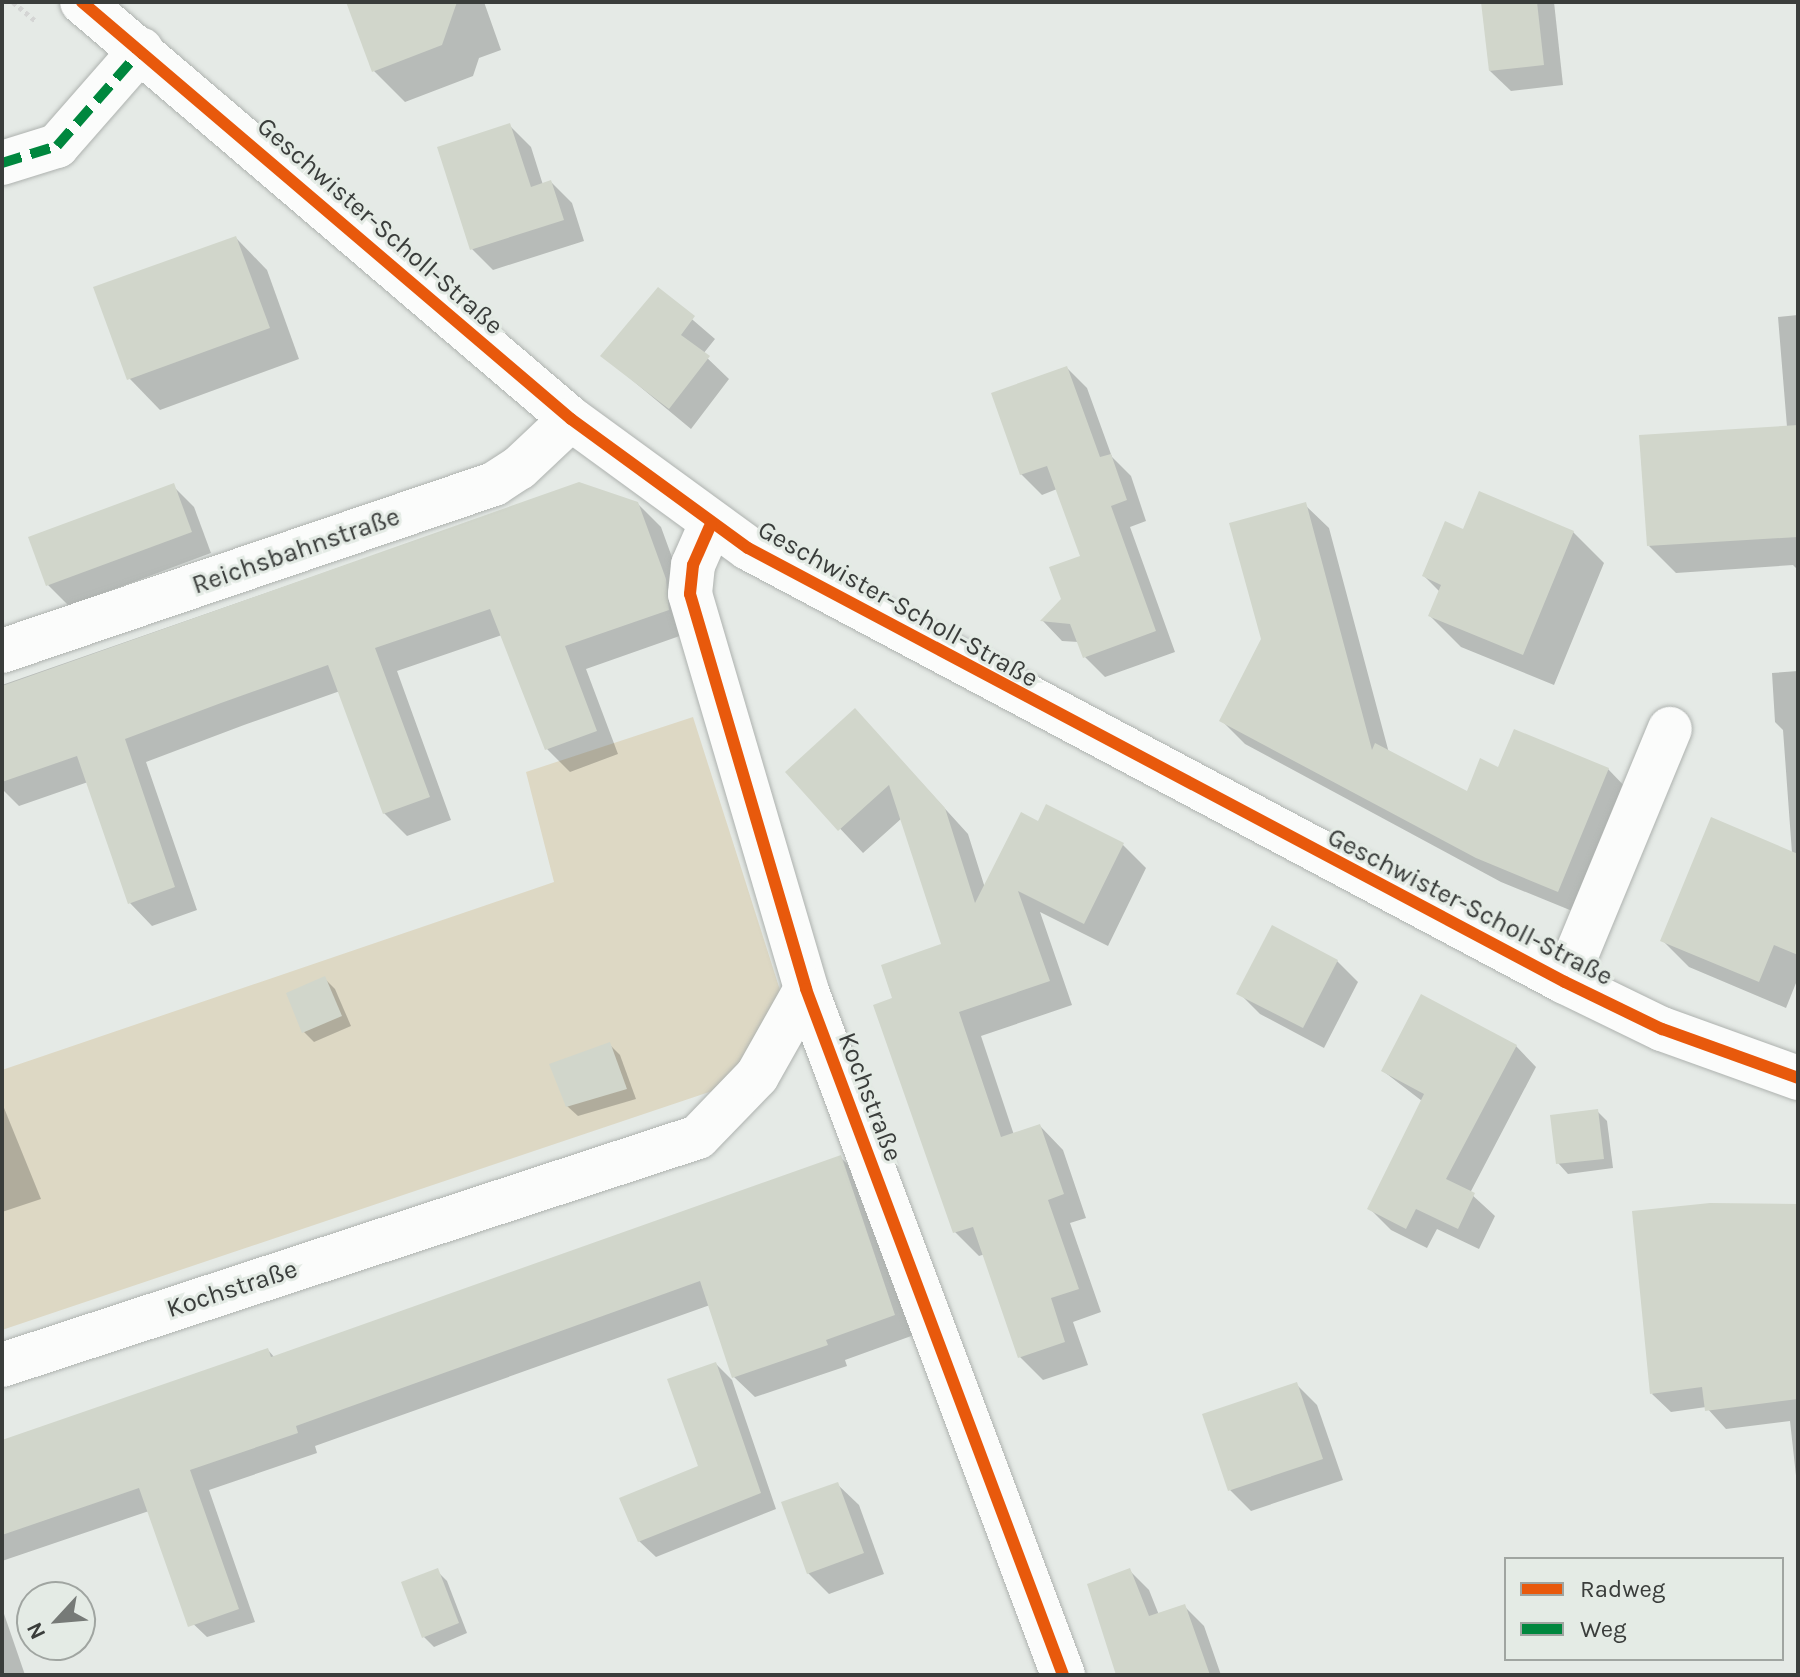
<!DOCTYPE html>
<html>
<head>
<meta charset="utf-8">
<style>
	body { margin:0 }
	#map { position:relative; width:1800px; height:1677px; overflow:hidden; background:#e5eae6; font-family:Karla,sans-serif }
	div>[style] { position:absolute }
	.green>* { inset:0; background:#ddd8c4 }
	.shadow>* { inset:0; background:#0003 }
	.building>* { inset:0; background:#d1d6cb }
	.path>* { height:5px; margin-top:-2.5px; transform-origin:0; background:repeating-linear-gradient(90deg,#d4d5d4 0 4px,transparent 0 8px) }
	.roads { filter:drop-shadow(0 0 2px #aeb2af) drop-shadow(0 0 2px #aeb2af) }
	.minor>* { height:44px; margin:-22px; padding:0 22px; transform-origin:22px; border-radius:22px; background:#fbfcfb }
	.quiet>* { height:10px; margin-top:-5px; transform-origin:0; background:repeating-linear-gradient(90deg,#00873e 0 20px,transparent 0 30px) }
	.cycleway>* { height:12px; margin:-6px; padding:0 6px; transform-origin:6px; border-radius:6px; background:#e8590c }
	span { translate:-50% -50%; white-space:nowrap; text-align:center; line-height:1.15; -webkit-text-stroke:6px #e4ebe5; paint-order:stroke }
	.street-label { font-size:26px; color:#3a3d3b }
	.frame { position:absolute; inset:0; border:4px solid #3a3d3b; pointer-events:none }
	.legend { position:absolute; left:1504px; top:1557px; width:280px; height:104px; box-sizing:border-box; background:#e4ebe5; border:2px solid #a0a5a1; margin:0; padding:10px 14px; list-style:none; font-size:24px; color:#3a3d3b }
	.legend li { display:flex; align-items:center; gap:16px; height:40px }
	.legend b { width:40px; border:2px solid #a0a5a1 }
	.north { position:absolute; left:16px; top:1581px; width:80px; height:80px; box-sizing:border-box; background:#e4ebe5; border:2px solid #a0a5a1; border-radius:50%; rotate:244deg; font-size:22px; font-weight:700; line-height:32px; text-align:center; color:#3a3d3b }
	.north::after { content:''; display:block; margin:auto; width:28px; height:36px; background:#767a77; clip-path:polygon(50% 0,100% 100%,50% 72%,0 100%) }
</style>
</head>
<body>
<div id="map">
	<div class="green">
		<div style="clip-path:polygon(693px 717px,780px 990px,730px 1085px,2px 1330px,2px 1070px,554px 882px,526px 772px)"></div>
	</div>
	<div class="shadow">
		<div style="clip-path:polygon(348px 2px,484px 2px,501px 50px,479px 58px,473px 76px,405px 102px,374px 71px)"></div>
		<div style="clip-path:polygon(1483px 2px,1554px 2px,1563px 85px,1511px 91px,1490px 71px)"></div>
		<div style="clip-path:polygon(510px 126px,531px 147px,543px 185px,551px 182px,572px 203px,584px 241px,493px 270px,472px 249px)"></div>
		<div style="clip-path:polygon(236px 238px,267px 270px,299px 359px,160px 410px,129px 378px)"></div>
		<div style="clip-path:polygon(658px 290px,715px 339px,703px 354px,729px 379px,691px 429px,603px 356px)"></div>
		<div style="clip-path:polygon(1798px 315px,1798px 570px,1793px 565px,1676px 573px,1649px 546px,1787px 427px,1778px 317px)"></div>
		<div style="clip-path:polygon(1067px 368px,1087px 388px,1112px 457px,1131px 476px,1146px 521px,1130px 527px,1175px 652px,1105px 677px,1085px 657px,1079px 642px,1062px 641px,1043px 621px,1063px 600px,1082px 557px,1057px 489px,1042px 495px,1021px 474px)"></div>
		<div style="clip-path:polygon(579px 484px,637px 503px,661px 527px,689px 604px,691px 632px,586px 669px,618px 754px,570px 772px,547px 749px,502px 635px,397px 671px,451px 820px,407px 836px,384px 813px,340px 691px,244px 725px,146px 762px,197px 910px,152px 926px,130px 903px,88px 782px,19px 806px,2px 789px,2px 685px)"></div>
		<div style="clip-path:polygon(173px 486px,194px 507px,211px 553px,69px 606px,48px 585px)"></div>
		<div style="clip-path:polygon(1305px 505px,1329px 528px,1389px 753px,1468px 794px,1500px 769px,1608px 769px,1631px 793px,1582px 915px,1501px 882px,1245px 744px,1221px 720px,1263px 639px)"></div>
		<div style="clip-path:polygon(1465px 531px,1573px 532px,1604px 563px,1554px 685px,1461px 647px,1430px 616px,1440px 592px,1424px 576px)"></div>
		<div style="clip-path:polygon(1798px 671px,1798px 978px,1786px 1008px,1689px 967px,1662px 940px,1792px 853px,1783px 730px,1775px 722px,1772px 673px)"></div>
		<div style="clip-path:polygon(878px 735px,968px 834px,985px 888px,1038px 824px,1122px 844px,1146px 868px,1108px 946px,1040px 912px,1072px 1005px,981px 1036px,1014px 1135px,1040px 1126px,1063px 1150px,1086px 1218px,1070px 1223px,1101px 1312px,1073px 1322px,1088px 1365px,1043px 1380px,1020px 1357px,985px 1254px,979px 1256px,955px 1232px,895px 1000px,944px 946px,902px 818px,863px 853px,787px 772px)"></div>
		<div style="clip-path:polygon(1337px 961px,1358px 982px,1324px 1048px,1260px 1014px,1239px 993px)"></div>
		<div style="clip-path:polygon(325px 979px,335px 989px,351px 1026px,314px 1042px,304px 1032px)"></div>
		<div style="clip-path:polygon(610px 1045px,620px 1055px,636px 1099px,578px 1116px,567px 1106px)"></div>
		<div style="clip-path:polygon(1516px 1046px,1536px 1067px,1470px 1193px,1495px 1216px,1479px 1249px,1437px 1229px,1427px 1248px,1391px 1230px,1370px 1209px,1422px 1101px,1383px 1071px)"></div>
		<div style="clip-path:polygon(2px 1103px,41px 1199px,2px 1212px)"></div>
		<div style="clip-path:polygon(1597px 1111px,1607px 1121px,1613px 1168px,1568px 1174px,1558px 1163px)"></div>
		<div style="clip-path:polygon(840px 1157px,861px 1177px,914px 1335px,845px 1360px,847px 1366px,755px 1397px,734px 1377px,710px 1305px,315px 1446px,317px 1453px,209px 1490px,255px 1622px,207px 1637px,186px 1617px,149px 1511px,2px 1561px,2px 1442px,268px 1350px,275px 1358px)"></div>
		<div style="clip-path:polygon(1798px 1205px,1798px 1494px,1790px 1421px,1726px 1429px,1706px 1407px,1671px 1412px,1652px 1394px)"></div>
		<div style="clip-path:polygon(716px 1364px,732px 1380px,776px 1509px,656px 1557px,639px 1541px,700px 1467px)"></div>
		<div style="clip-path:polygon(1296px 1384px,1317px 1405px,1343px 1480px,1251px 1511px,1230px 1490px)"></div>
		<div style="clip-path:polygon(837px 1484px,859px 1505px,884px 1574px,829px 1594px,808px 1573px)"></div>
		<div style="clip-path:polygon(1129px 1570px,1149px 1590px,1159px 1615px,1184px 1606px,1204px 1626px,1221px 1675px,1119px 1675px)"></div>
		<div style="clip-path:polygon(437px 1571px,447px 1581px,467px 1633px,434px 1647px,424px 1637px)"></div>
		<div style="clip-path:polygon(2px 1608px,25px 1675px,2px 1675px)"></div>
	</div>
	<div class="building">
		<div style="clip-path:polygon(346px 2px,457px 2px,442px 45px,372px 72px)"></div>
		<div style="clip-path:polygon(1481px 2px,1537px 2px,1544px 65px,1489px 71px)"></div>
		<div style="clip-path:polygon(510px 123px,531px 187px,551px 180px,564px 220px,470px 250px,437px 147px)"></div>
		<div style="clip-path:polygon(236px 236px,270px 328px,127px 380px,93px 287px)"></div>
		<div style="clip-path:polygon(658px 287px,695px 316px,681px 335px,710px 356px,669px 409px,600px 356px)"></div>
		<div style="clip-path:polygon(1067px 366px,1100px 457px,1111px 454px,1127px 500px,1111px 506px,1156px 631px,1083px 658px,1070px 624px,1040px 621px,1061px 599px,1049px 567px,1080px 556px,1047px 466px,1020px 475px,991px 393px)"></div>
		<div style="clip-path:polygon(1798px 425px,1798px 537px,1647px 546px,1639px 435px)"></div>
		<div style="clip-path:polygon(579px 482px,638px 502px,666px 579px,669px 610px,565px 646px,597px 731px,545px 750px,490px 609px,375px 648px,430px 797px,383px 814px,328px 665px,221px 703px,125px 739px,175px 887px,128px 904px,77px 756px,2px 782px,2px 686px)"></div>
		<div style="clip-path:polygon(174px 483px,192px 532px,46px 586px,28px 537px)"></div>
		<div style="clip-path:polygon(1479px 491px,1574px 531px,1523px 655px,1428px 616px,1441px 585px,1422px 576px,1445px 521px,1463px 529px)"></div>
		<div style="clip-path:polygon(1306px 502px,1372px 750px,1375px 743px,1467px 791px,1480px 758px,1498px 767px,1514px 729px,1609px 768px,1558px 892px,1476px 858px,1219px 721px,1261px 639px,1229px 523px)"></div>
		<div style="clip-path:polygon(855px 708px,945px 808px,975px 903px,1021px 812px,1038px 821px,1046px 804px,1124px 843px,1084px 924px,1018px 891px,1050px 981px,959px 1012px,1001px 1137px,1040px 1124px,1064px 1194px,1048px 1200px,1079px 1289px,1051px 1298px,1065px 1342px,1018px 1358px,973px 1227px,953px 1233px,873px 1005px,892px 998px,881px 965px,941px 944px,889px 785px,838px 831px,785px 772px)"></div>
		<div style="clip-path:polygon(1711px 817px,1798px 854px,1798px 955px,1774px 945px,1759px 982px,1660px 941px)"></div>
		<div style="clip-path:polygon(1272px 925px,1338px 960px,1303px 1028px,1236px 994px)"></div>
		<div style="clip-path:polygon(325px 976px,342px 1016px,302px 1033px,286px 993px)"></div>
		<div style="clip-path:polygon(1421px 994px,1517px 1045px,1446px 1179px,1475px 1193px,1458px 1229px,1416px 1209px,1406px 1229px,1367px 1209px,1424px 1094px,1381px 1071px)"></div>
		<div style="clip-path:polygon(610px 1042px,627px 1089px,566px 1107px,549px 1064px)"></div>
		<div style="clip-path:polygon(1598px 1109px,1604px 1159px,1556px 1164px,1550px 1115px)"></div>
		<div style="clip-path:polygon(841px 1155px,895px 1315px,826px 1340px,828px 1345px,732px 1378px,700px 1281px,296px 1426px,298px 1433px,190px 1470px,239px 1609px,188px 1627px,139px 1488px,2px 1535px,2px 1440px,268px 1348px,271px 1357px)"></div>
		<div style="clip-path:polygon(1710px 1203px,1798px 1204px,1798px 1399px,1705px 1411px,1702px 1387px,1650px 1394px,1632px 1211px)"></div>
		<div style="clip-path:polygon(716px 1362px,761px 1493px,638px 1542px,619px 1498px,698px 1466px,667px 1379px)"></div>
		<div style="clip-path:polygon(1297px 1382px,1323px 1459px,1228px 1491px,1202px 1414px)"></div>
		<div style="clip-path:polygon(838px 1482px,864px 1553px,807px 1574px,781px 1502px)"></div>
		<div style="clip-path:polygon(438px 1568px,459px 1623px,422px 1638px,401px 1582px)"></div>
		<div style="clip-path:polygon(1130px 1568px,1149px 1616px,1185px 1604px,1210px 1675px,1116px 1675px,1087px 1584px)"></div>
	</div>
	<div class="path">
		<div style="left:13px;top:2px;width:31px;rotate:40deg"></div>
	</div>
	<div class="roads">
		<div class="minor">
			<div style="left:82px;top:2px;width:643px;rotate:40.46deg"></div>
			<div style="left:571px;top:419px;width:219px;rotate:36.1deg"></div>
			<div style="left:748px;top:548px;width:925px;rotate:27.98deg"></div>
			<div style="left:1565px;top:982px;width:108px;rotate:25.9deg"></div>
			<div style="left:1662px;top:1029px;width:145px;rotate:19.8deg"></div>
			<div style="left:2px;top:163px;width:58px;rotate:-17.2deg"></div>
			<div style="left:57px;top:146px;width:128px;rotate:-48.8deg"></div>
			<div style="left:711px;top:524px;width:45px;rotate:113.7deg"></div>
			<div style="left:693px;top:565px;width:29px;rotate:96deg"></div>
			<div style="left:690px;top:594px;width:412px;rotate:73.6deg"></div>
			<div style="left:806px;top:989px;width:733px;rotate:69.46deg"></div>
			<div style="left:2px;top:651px;width:520px;rotate:-18.75deg"></div>
			<div style="left:494px;top:484px;width:30px;rotate:-33deg"></div>
			<div style="left:519px;top:468px;width:71px;rotate:-43.3deg"></div>
			<div style="left:1565px;top:982px;width:274px;rotate:-67.5deg"></div>
			<div style="left:2px;top:1365px;width:732px;rotate:-18.14deg"></div>
			<div style="left:698px;top:1137px;width:85px;rotate:-46deg"></div>
			<div style="left:757px;top:1076px;width:100px;rotate:-60.6deg"></div>
		</div>
	</div>
	<div class="quiet">
		<div style="left:2px;top:163px;width:58px;rotate:-17.2deg"></div>
		<div style="left:57px;top:146px;width:128px;rotate:-48.8deg"></div>
	</div>
	<div class="cycleway">
		<div style="left:82px;top:2px;width:643px;rotate:40.46deg"></div>
		<div style="left:571px;top:419px;width:219px;rotate:36.1deg"></div>
		<div style="left:748px;top:548px;width:925px;rotate:27.98deg"></div>
		<div style="left:1565px;top:982px;width:108px;rotate:25.9deg"></div>
		<div style="left:1662px;top:1029px;width:145px;rotate:19.8deg"></div>
		<div style="left:711px;top:524px;width:45px;rotate:113.7deg"></div>
		<div style="left:693px;top:565px;width:29px;rotate:96deg"></div>
		<div style="left:690px;top:594px;width:412px;rotate:73.6deg"></div>
		<div style="left:806px;top:989px;width:733px;rotate:69.46deg"></div>
	</div>
	<div class="street-label">
		<span style="left:380px;top:226px;rotate:41deg">Geschwister-Scholl-Straße</span>
		<span style="left:296px;top:551px;rotate:-19deg">Reichsbahnstraße</span>
		<span style="left:898px;top:604px;rotate:29deg">Geschwister-Scholl-Straße</span>
		<span style="left:1470px;top:907px;rotate:27deg">Geschwister-Scholl-Straße</span>
		<span style="left:870px;top:1097px;rotate:69deg">Kochstraße</span>
		<span style="left:232px;top:1289px;rotate:-18deg">Kochstraße</span>
	</div>
	<div class="frame"></div>
	<ul class="legend">
	<li><b style="height:10px;background:#e8590c"></b>Radweg</li>
	<li><b style="height:10px;background:#00873e"></b>Weg</li>
	</ul>
	<div class="north">N</div>
</div>
</body>
</html>
